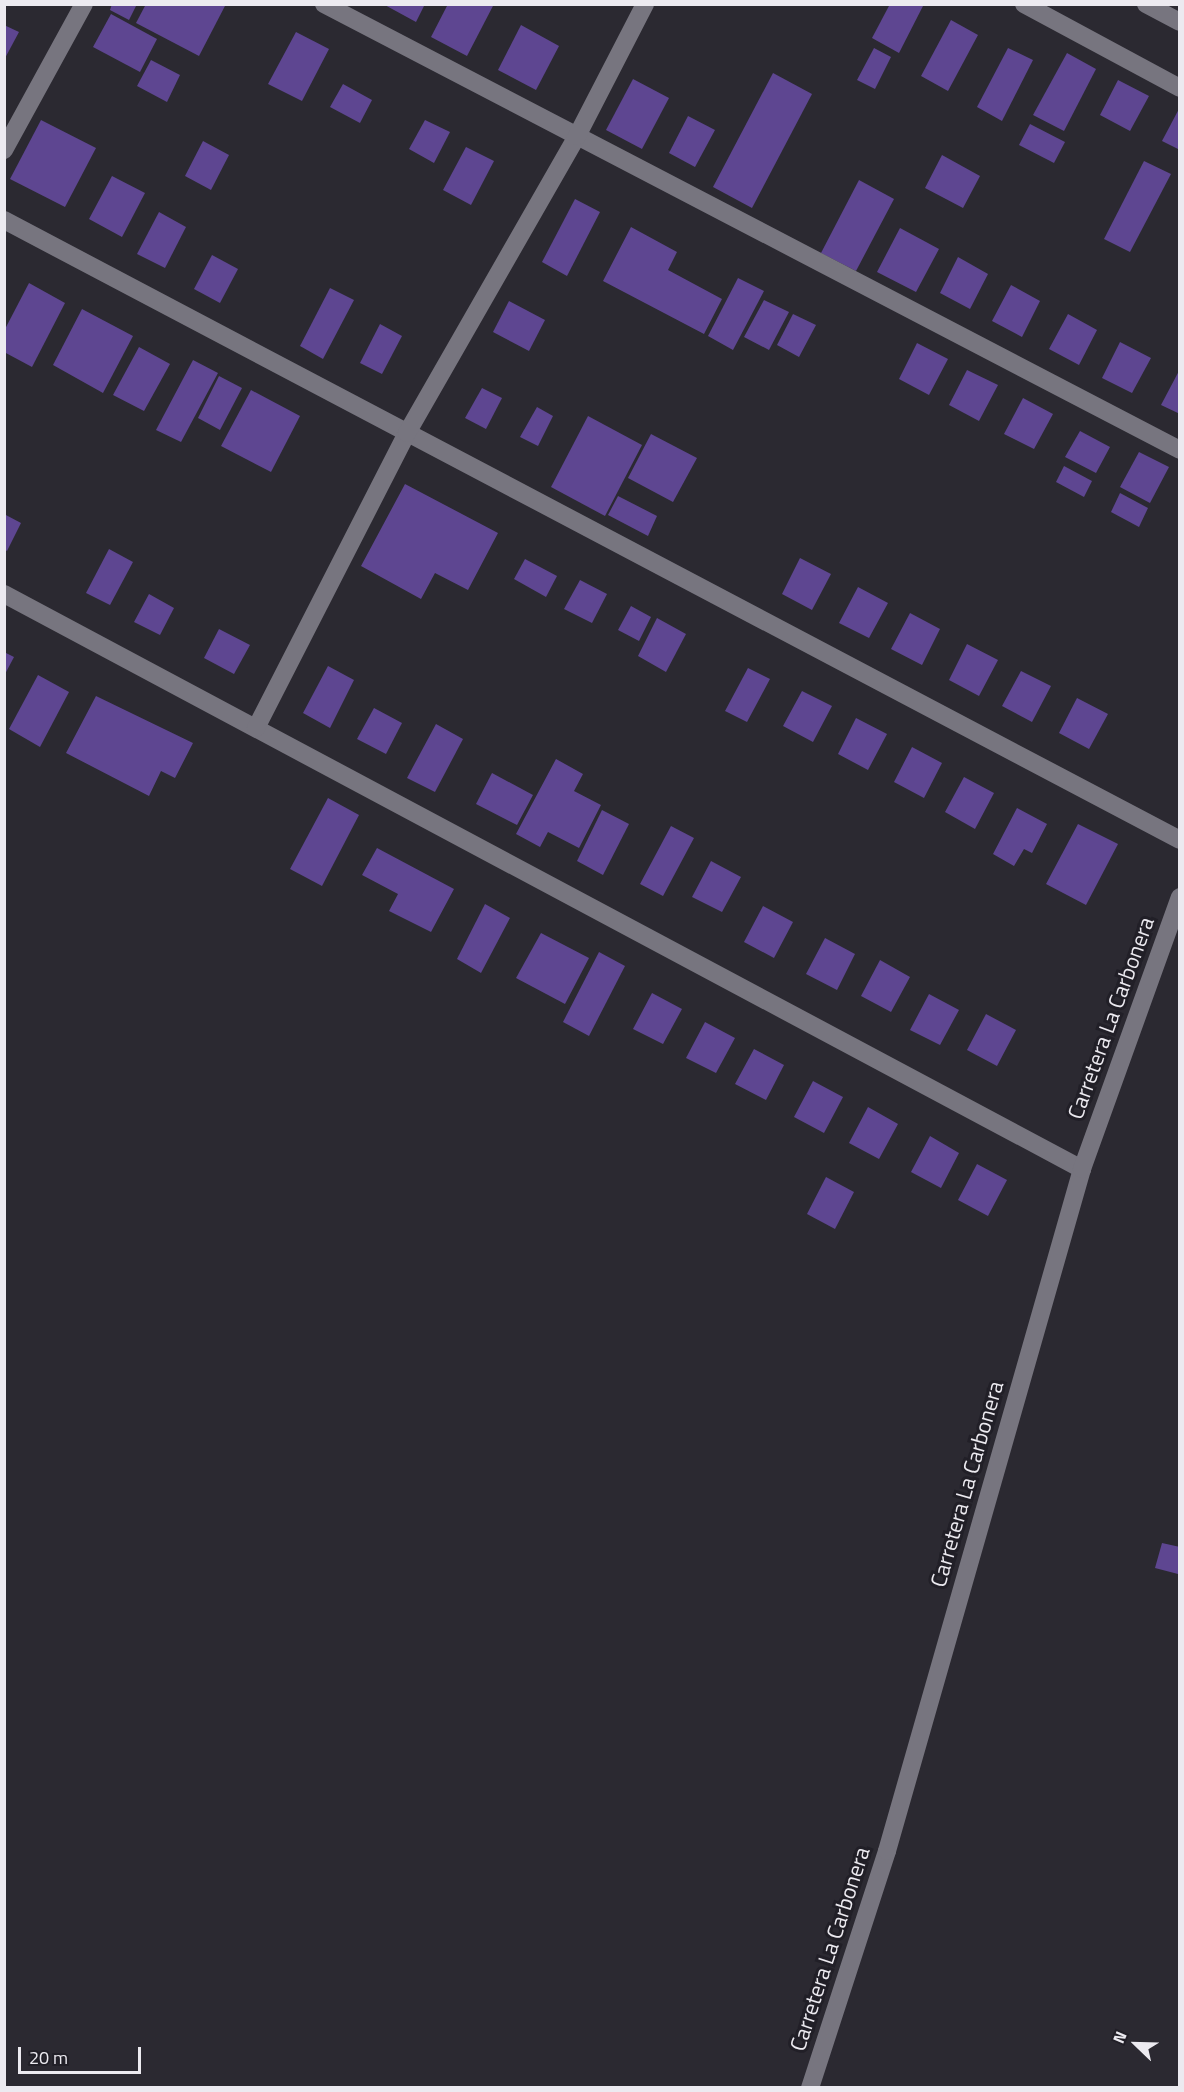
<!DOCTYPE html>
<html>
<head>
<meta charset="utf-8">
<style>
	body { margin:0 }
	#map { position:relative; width:1184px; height:2092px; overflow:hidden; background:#2b2931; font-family:"Titillium Web",sans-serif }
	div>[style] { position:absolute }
	.building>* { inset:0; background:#5e4691 }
	.minor>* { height:18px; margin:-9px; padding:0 9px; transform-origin:9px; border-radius:9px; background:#77757f }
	span { translate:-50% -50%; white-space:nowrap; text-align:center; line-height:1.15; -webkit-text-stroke:6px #211f27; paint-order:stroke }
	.street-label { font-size:22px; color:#eceaf0 }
	.frame { position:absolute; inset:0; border:6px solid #eceaf0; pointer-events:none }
	.north { position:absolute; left:1106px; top:2014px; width:60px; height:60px; -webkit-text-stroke:4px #211f27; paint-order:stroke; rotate:293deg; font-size:16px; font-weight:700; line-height:24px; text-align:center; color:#eceaf0 }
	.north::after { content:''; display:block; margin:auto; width:21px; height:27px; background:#eceaf0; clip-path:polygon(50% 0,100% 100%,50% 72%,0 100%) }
	.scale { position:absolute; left:18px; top:2047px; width:123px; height:27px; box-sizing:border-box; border:3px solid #eceaf0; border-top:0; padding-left:8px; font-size:18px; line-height:21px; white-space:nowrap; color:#eceaf0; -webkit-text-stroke:4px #211f27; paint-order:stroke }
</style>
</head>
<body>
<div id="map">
	<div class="building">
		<div style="clip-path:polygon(112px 4px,137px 4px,129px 20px,110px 10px)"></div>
		<div style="clip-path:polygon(146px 4px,226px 4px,199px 56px,136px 23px)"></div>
		<div style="clip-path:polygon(383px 4px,425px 4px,416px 22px)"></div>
		<div style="clip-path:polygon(448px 4px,494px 4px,467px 56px,431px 37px)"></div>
		<div style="clip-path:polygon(890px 4px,923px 6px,899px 53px,872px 38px)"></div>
		<div style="clip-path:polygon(111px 14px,157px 39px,140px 72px,93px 47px)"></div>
		<div style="clip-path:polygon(951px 20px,978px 35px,948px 91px,921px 76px)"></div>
		<div style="clip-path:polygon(4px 25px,19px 32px,4px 60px)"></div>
		<div style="clip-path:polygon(521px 25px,559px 46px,536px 90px,498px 70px)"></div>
		<div style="clip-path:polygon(296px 32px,329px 49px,302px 101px,268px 84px)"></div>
		<div style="clip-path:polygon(874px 48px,891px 57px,875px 89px,857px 80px)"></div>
		<div style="clip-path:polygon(1008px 48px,1033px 60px,1002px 121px,977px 107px)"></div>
		<div style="clip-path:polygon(1067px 53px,1096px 69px,1064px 131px,1033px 115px)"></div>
		<div style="clip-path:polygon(151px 60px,180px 75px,167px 102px,137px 86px)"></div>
		<div style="clip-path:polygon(773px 73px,812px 94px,752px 208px,713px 187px)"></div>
		<div style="clip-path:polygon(633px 79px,669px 98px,642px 149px,606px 130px)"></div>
		<div style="clip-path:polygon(1118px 80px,1149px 96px,1130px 131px,1100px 115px)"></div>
		<div style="clip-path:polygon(343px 84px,372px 100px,360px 123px,330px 107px)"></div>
		<div style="clip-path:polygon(1180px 107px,1180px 150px,1162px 141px)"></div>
		<div style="clip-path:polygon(688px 116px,715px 130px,695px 167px,669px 153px)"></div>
		<div style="clip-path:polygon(41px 120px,96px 148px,65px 207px,10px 179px)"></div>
		<div style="clip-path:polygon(425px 120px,450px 132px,434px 163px,409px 149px)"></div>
		<div style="clip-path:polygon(1030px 124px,1065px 142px,1054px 163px,1019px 145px)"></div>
		<div style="clip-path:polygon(203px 141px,229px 155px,211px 190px,185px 176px)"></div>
		<div style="clip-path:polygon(466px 147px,494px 161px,471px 205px,443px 190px)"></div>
		<div style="clip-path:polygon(942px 155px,980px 176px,963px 208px,925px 188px)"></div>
		<div style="clip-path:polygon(1144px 161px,1171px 174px,1130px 252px,1104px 239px)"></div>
		<div style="clip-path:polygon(112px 176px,145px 193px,122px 237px,89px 219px)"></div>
		<div style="clip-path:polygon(859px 180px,894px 199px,856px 271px,821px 253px)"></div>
		<div style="clip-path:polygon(575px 199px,600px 212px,567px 276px,542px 262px)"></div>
		<div style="clip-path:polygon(159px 212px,186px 227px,165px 268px,137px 254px)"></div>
		<div style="clip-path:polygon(631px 227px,677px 252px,668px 270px,722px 299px,704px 334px,603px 281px)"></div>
		<div style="clip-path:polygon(900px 228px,939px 249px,916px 292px,877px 272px)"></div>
		<div style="clip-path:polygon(212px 255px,238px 269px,220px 303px,194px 289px)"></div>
		<div style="clip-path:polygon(958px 257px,988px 274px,970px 309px,940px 293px)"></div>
		<div style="clip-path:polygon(738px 278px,764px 291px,733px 350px,708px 336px)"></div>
		<div style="clip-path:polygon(29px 283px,65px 303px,32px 367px,4px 352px,4px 331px)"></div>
		<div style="clip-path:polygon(1011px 285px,1040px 301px,1022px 337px,992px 321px)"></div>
		<div style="clip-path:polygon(330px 288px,354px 300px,323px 359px,300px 346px)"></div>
		<div style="clip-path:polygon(764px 300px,789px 312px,769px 350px,744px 337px)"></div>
		<div style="clip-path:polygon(509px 301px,545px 320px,529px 351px,493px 332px)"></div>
		<div style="clip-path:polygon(82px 309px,133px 336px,103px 393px,53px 365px)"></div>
		<div style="clip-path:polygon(793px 314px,816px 325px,799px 357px,777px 345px)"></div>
		<div style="clip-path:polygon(1068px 314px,1097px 330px,1079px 365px,1049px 349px)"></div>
		<div style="clip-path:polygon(380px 324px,402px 336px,382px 374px,360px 363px)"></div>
		<div style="clip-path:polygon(1120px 342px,1151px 358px,1132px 393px,1102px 378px)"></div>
		<div style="clip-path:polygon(917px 343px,948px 359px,929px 395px,899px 379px)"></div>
		<div style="clip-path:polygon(139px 347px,170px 364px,144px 411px,113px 395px)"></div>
		<div style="clip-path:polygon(193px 360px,218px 373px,181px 442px,156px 430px)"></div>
		<div style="clip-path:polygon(1180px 369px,1180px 414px,1161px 405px)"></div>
		<div style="clip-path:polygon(967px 370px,998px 385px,979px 421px,949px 405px)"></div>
		<div style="clip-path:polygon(219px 376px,242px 388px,220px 430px,198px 418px)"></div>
		<div style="clip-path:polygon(482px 388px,502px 398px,486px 429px,465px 418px)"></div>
		<div style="clip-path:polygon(251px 390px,300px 416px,271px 472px,221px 446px)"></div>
		<div style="clip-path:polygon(1023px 398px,1053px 414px,1034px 449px,1004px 434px)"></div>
		<div style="clip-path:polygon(537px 407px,553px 416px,538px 446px,520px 437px)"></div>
		<div style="clip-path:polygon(588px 416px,642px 445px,605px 516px,551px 487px)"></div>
		<div style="clip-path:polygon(1080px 431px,1110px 447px,1096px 473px,1065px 457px)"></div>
		<div style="clip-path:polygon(651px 434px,697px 458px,673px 502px,628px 478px)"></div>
		<div style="clip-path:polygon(1139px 452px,1169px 467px,1150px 503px,1120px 487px)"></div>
		<div style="clip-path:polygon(1064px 466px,1092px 481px,1084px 497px,1056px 482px)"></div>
		<div style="clip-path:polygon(405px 484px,498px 533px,468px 590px,435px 573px,421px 599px,361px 566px)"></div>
		<div style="clip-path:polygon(1120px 493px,1148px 508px,1139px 527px,1111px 512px)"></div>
		<div style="clip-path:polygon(618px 496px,657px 516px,648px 536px,608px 515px)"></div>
		<div style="clip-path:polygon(4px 514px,21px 523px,7px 551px,4px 549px)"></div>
		<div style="clip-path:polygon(109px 549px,133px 562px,110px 605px,86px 593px)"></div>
		<div style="clip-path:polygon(800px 558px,831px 574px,812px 610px,782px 594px)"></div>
		<div style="clip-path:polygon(525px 559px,557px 576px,546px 597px,514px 579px)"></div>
		<div style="clip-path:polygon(580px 580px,607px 594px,592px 623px,564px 609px)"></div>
		<div style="clip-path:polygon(858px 587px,888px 603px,869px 638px,839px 623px)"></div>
		<div style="clip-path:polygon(149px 594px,174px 608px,160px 635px,134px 622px)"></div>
		<div style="clip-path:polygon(631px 606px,651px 617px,639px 641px,618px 630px)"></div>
		<div style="clip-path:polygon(910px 613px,940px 629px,922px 665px,891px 649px)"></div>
		<div style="clip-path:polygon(657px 618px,686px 634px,666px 672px,638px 656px)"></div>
		<div style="clip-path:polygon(219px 629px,250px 645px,234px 674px,204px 658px)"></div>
		<div style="clip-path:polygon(967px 644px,998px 660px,979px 696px,949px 680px)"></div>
		<div style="clip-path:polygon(4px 652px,14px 657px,4px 676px)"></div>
		<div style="clip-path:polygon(328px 666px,354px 680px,330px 728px,303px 713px)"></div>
		<div style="clip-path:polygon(748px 668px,770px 679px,747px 722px,725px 711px)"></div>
		<div style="clip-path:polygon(1021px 671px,1051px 686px,1032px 722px,1002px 706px)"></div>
		<div style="clip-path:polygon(38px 675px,69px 692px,40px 747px,9px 729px)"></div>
		<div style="clip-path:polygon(802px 691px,832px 706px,813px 742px,783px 726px)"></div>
		<div style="clip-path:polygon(96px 696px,193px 743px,175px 778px,161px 771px,149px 796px,66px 753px)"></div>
		<div style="clip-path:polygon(1077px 698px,1108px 714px,1089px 749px,1059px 733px)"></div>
		<div style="clip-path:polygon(374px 708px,402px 723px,386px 754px,357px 739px)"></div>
		<div style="clip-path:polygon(856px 718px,887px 734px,868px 770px,838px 754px)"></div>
		<div style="clip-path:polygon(436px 724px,463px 739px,435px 792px,407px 778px)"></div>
		<div style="clip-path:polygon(912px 747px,942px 763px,924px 798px,894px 782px)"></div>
		<div style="clip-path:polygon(556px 759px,583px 774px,574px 791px,601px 805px,579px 848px,548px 832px,540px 847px,516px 834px)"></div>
		<div style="clip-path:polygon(492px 773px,533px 795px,517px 825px,476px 804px)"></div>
		<div style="clip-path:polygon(964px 777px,994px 793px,975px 829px,945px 812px)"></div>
		<div style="clip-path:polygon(328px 798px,359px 815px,322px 886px,290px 869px)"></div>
		<div style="clip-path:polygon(1017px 808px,1047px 824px,1032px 853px,1024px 849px,1014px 866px,993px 854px)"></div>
		<div style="clip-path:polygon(602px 810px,629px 824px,603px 875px,577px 861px)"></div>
		<div style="clip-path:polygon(1078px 824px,1118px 844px,1086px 905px,1046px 884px)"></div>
		<div style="clip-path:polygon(671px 826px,694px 838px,663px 896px,640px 884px)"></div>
		<div style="clip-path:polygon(377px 848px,454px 889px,431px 932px,389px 911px,398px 894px,362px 875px)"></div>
		<div style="clip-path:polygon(711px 861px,741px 877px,722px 912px,692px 897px)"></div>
		<div style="clip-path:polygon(485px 904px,510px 918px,481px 973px,457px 959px)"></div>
		<div style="clip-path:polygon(763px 906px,793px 922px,774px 958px,744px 942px)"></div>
		<div style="clip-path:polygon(541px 933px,589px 958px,565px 1004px,516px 978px)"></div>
		<div style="clip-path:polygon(825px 938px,855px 954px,837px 990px,806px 974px)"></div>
		<div style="clip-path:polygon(599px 952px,625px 966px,589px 1036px,563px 1022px)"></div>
		<div style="clip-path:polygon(880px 960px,910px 977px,891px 1012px,861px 996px)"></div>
		<div style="clip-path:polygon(652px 993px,682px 1009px,663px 1044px,633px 1029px)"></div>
		<div style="clip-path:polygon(929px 994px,959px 1010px,940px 1045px,910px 1030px)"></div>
		<div style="clip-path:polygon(986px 1014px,1016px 1030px,997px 1066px,967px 1050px)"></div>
		<div style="clip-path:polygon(705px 1022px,735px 1038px,716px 1073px,686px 1058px)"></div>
		<div style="clip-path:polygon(754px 1049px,784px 1065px,766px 1100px,735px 1084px)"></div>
		<div style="clip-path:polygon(813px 1081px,843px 1097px,824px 1133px,794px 1117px)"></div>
		<div style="clip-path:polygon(868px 1107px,898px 1124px,879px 1159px,849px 1143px)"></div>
		<div style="clip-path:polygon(930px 1136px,959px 1153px,941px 1188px,911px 1172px)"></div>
		<div style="clip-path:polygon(977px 1164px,1007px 1180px,988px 1216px,958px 1200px)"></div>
		<div style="clip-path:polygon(826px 1177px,854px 1192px,835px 1229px,807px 1214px)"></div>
		<div style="clip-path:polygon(1162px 1543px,1180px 1547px,1178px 1574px,1155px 1568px)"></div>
	</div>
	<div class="minor">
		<div style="left:324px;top:4px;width:965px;rotate:27.52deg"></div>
		<div style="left:1024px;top:4px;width:177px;rotate:28.3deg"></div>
		<div style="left:1146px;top:4px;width:38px;rotate:28deg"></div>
		<div style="left:4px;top:150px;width:166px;rotate:-61.3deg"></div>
		<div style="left:4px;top:220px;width:1329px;rotate:27.8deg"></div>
		<div style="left:4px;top:594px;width:1222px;rotate:28.08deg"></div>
		<div style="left:256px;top:728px;width:331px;rotate:-62.9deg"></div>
		<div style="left:407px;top:433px;width:342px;rotate:-60.2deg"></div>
		<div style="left:577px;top:136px;width:148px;rotate:-62.7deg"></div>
		<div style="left:810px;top:2088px;width:249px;rotate:-72deg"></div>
		<div style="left:887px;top:1851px;width:709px;rotate:-74.04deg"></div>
		<div style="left:1082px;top:1169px;width:289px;rotate:-70.2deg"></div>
	</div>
	<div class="street-label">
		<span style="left:1111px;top:1018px;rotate:-70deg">Carretera La Carbonera</span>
		<span style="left:967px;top:1484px;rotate:-74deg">Carretera La Carbonera</span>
		<span style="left:830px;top:1949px;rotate:-72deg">Carretera La Carbonera</span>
	</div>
	<div class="frame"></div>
	<div class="north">N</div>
	<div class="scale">20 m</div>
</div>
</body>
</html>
